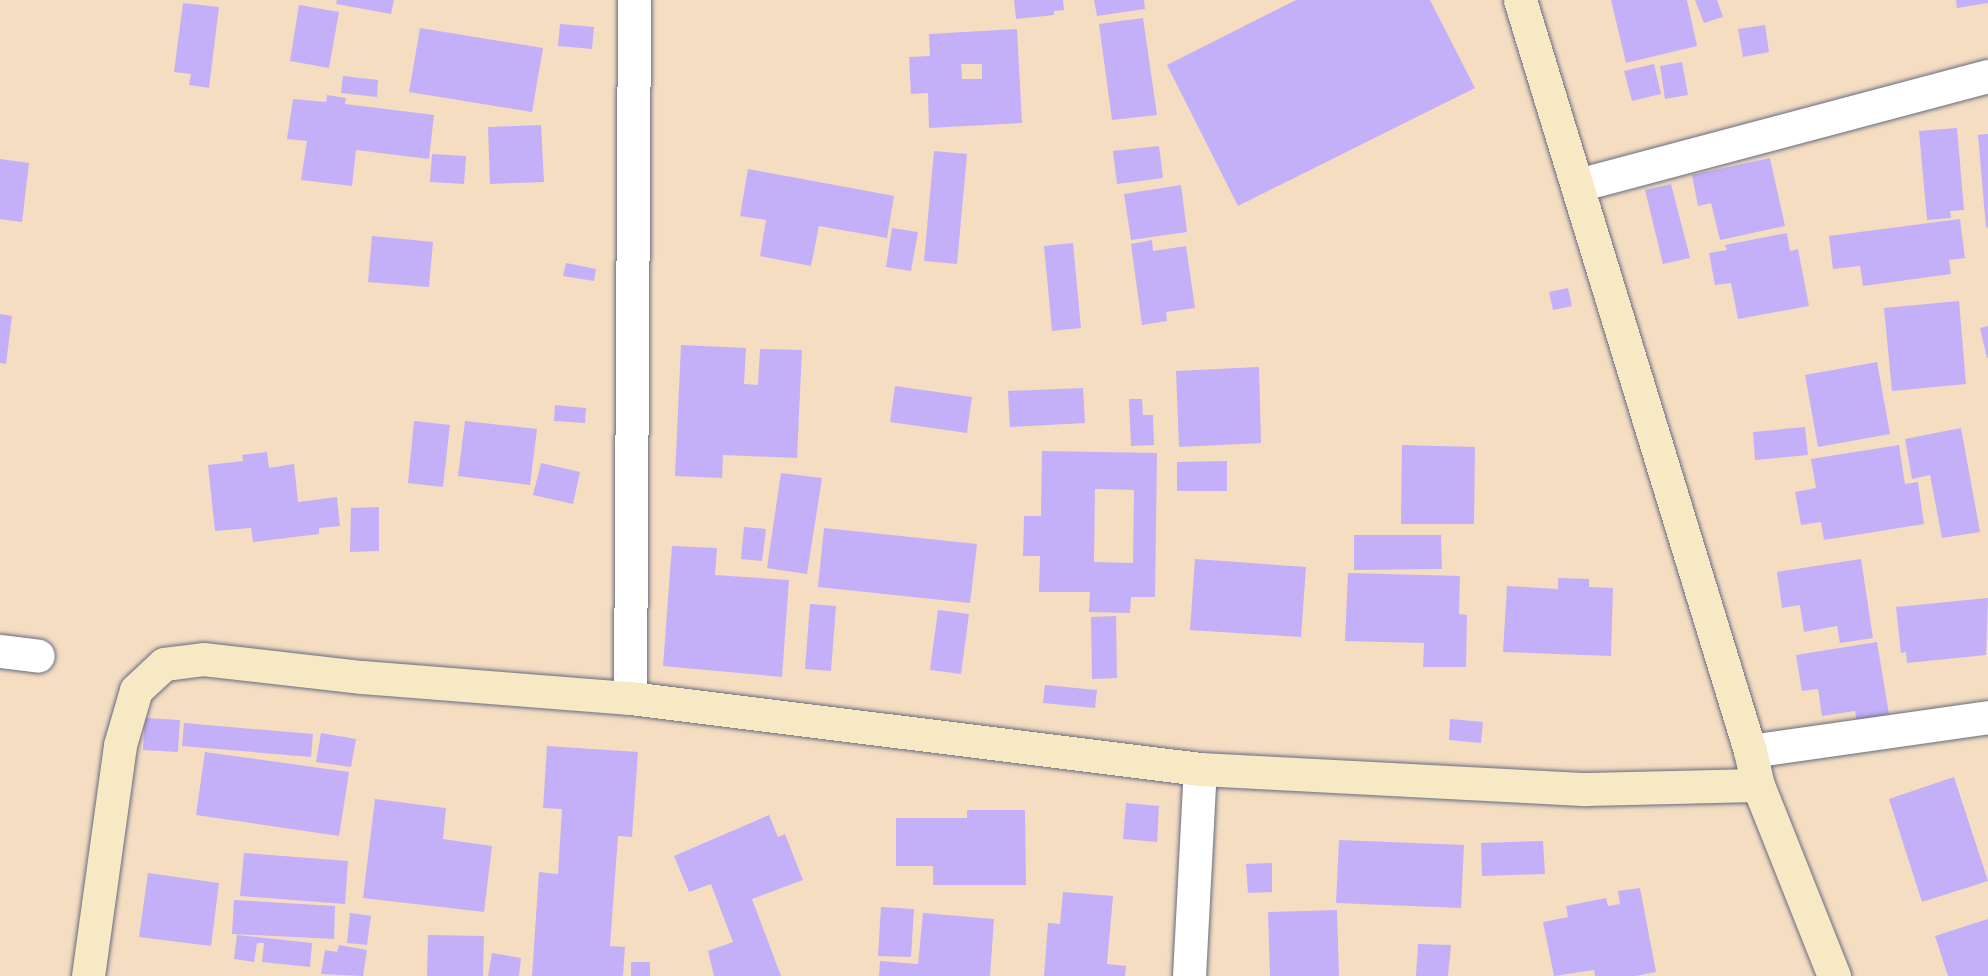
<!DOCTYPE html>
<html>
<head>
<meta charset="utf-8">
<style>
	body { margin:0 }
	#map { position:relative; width:1988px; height:976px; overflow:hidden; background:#f5ddc2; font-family:"Libre Bodoni",serif }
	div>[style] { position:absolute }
	.building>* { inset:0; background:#c3b0f8 }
	.roads { filter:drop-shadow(0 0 2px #676c81) drop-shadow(0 0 2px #676c81) }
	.street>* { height:33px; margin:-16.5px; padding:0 16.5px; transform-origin:16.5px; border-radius:16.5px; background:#fff }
	.secondary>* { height:33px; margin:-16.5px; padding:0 16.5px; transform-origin:16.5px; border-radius:16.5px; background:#f6e9c3 }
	span { translate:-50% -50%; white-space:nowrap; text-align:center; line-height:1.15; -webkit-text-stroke:5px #fcf5e5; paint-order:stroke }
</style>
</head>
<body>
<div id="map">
	<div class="building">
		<div style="clip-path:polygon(337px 0,394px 0,391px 14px,336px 4px)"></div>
		<div style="clip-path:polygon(1014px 0,1063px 0,1064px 10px,1054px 11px,1054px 15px,1016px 19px)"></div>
		<div style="clip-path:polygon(1094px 0,1144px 0,1145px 9px,1097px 16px)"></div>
		<div style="clip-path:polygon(1296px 0,1430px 0,1475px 88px,1238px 206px,1167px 65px)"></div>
		<div style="clip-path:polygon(1611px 0,1687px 0,1697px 46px,1626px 63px)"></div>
		<div style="clip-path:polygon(1695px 0,1717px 0,1723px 17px,1704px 23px)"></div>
		<div style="clip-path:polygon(1956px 0,1988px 0,1988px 3px,1957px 8px)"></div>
		<div style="clip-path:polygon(183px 3px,219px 7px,209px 88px,189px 85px,191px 74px,174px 72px)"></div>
		<div style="clip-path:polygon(299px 5px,339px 12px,329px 68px,290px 61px)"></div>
		<div style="clip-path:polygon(1143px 18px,1157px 115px,1112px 120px,1099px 24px)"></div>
		<div style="clip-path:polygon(560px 24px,594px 27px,592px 49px,558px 46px)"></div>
		<div style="clip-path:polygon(1765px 25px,1769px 52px,1743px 57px,1738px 29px)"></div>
		<div style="clip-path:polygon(420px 28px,543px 48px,532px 112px,409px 92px)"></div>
		<div style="clip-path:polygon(evenodd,1017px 29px,1022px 123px,929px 128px,928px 93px,911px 94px,909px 57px,930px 56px,929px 34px,1017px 29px,961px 64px,982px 64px,982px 79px,962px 79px,961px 64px)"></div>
		<div style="clip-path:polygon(1682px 62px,1688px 95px,1665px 99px,1660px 66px)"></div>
		<div style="clip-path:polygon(1654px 64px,1661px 94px,1632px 101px,1624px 71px)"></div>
		<div style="clip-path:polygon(343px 76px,378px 80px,377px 97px,341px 93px)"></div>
		<div style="clip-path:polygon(327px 95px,346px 98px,345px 104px,434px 115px,429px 159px,356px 150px,352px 186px,301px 180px,307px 141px,287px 139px,293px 99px,326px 102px)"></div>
		<div style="clip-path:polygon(541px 125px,544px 182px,490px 184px,488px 127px)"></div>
		<div style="clip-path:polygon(1957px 128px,1964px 210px,1950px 211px,1951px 218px,1927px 220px,1919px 131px)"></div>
		<div style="clip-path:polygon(1988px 134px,1988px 227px,1986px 228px,1978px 135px)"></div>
		<div style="clip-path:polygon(1159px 146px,1163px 178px,1117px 184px,1113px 151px)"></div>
		<div style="clip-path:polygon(934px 151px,967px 154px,957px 264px,924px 261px)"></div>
		<div style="clip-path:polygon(432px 154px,466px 156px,464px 184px,430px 182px)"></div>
		<div style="clip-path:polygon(1770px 158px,1785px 226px,1720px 240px,1711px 203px,1698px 206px,1692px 175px)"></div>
		<div style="clip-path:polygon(0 159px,29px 163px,22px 222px,0 219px)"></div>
		<div style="clip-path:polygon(748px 169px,894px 196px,887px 238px,819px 226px,811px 266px,760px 256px,766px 220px,740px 216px)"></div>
		<div style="clip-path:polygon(1671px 184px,1690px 258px,1663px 264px,1645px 190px)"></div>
		<div style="clip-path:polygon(1181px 185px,1187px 232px,1131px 240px,1124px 194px)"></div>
		<div style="clip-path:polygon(1960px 219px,1965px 258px,1949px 260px,1951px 274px,1863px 286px,1860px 266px,1833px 269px,1829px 236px)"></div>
		<div style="clip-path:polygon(892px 228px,918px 232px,911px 271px,886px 267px)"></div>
		<div style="clip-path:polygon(1787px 233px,1790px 251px,1798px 249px,1809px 306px,1738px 319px,1731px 283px,1715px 285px,1709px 253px,1727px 250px,1725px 245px)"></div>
		<div style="clip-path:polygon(372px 236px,433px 242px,429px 287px,368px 282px)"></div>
		<div style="clip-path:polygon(1152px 240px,1153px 251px,1186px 246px,1195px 308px,1166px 312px,1167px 321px,1142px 325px,1131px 244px)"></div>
		<div style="clip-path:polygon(1073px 243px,1081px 328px,1052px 331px,1044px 246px)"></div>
		<div style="clip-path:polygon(566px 263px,596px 269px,594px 281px,563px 276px)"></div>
		<div style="clip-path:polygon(1568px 288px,1572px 306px,1553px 310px,1549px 292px)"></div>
		<div style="clip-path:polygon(1959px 301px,1966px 384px,1892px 391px,1884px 308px)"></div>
		<div style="clip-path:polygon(0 314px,12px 316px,6px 364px,0 363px)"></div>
		<div style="clip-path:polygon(1988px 326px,1988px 358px,1987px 358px,1980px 328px)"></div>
		<div style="clip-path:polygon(681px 345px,746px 348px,744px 384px,758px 385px,760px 349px,802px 350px,797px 458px,723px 455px,722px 478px,675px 476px)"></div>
		<div style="clip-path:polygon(1877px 362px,1890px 434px,1818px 447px,1805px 375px)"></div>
		<div style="clip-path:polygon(1259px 367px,1261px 443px,1179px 447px,1176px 371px)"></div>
		<div style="clip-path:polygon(895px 386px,972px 397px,967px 433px,890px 422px)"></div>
		<div style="clip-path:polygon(1083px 388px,1085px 423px,1010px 427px,1008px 391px)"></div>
		<div style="clip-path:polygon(1129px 399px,1142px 399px,1143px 415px,1153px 415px,1154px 445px,1131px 446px)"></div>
		<div style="clip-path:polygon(555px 405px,586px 408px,585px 423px,554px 421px)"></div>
		<div style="clip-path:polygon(414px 421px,450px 425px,443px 487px,408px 483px)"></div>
		<div style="clip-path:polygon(465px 421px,537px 429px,530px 485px,458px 476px)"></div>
		<div style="clip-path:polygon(1805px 427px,1808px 455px,1755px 460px,1753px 432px)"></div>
		<div style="clip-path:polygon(1961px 428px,1980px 532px,1942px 538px,1930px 475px,1912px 479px,1905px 439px)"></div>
		<div style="clip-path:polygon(1402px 445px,1475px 447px,1474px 524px,1401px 524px)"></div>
		<div style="clip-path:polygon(1899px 445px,1905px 484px,1918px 482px,1924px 524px,1824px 540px,1821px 522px,1801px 525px,1795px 492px,1816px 488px,1811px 459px)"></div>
		<div style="clip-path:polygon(evenodd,1042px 451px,1157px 453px,1155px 597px,1131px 597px,1130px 613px,1089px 612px,1090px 592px,1039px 592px,1040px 556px,1023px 556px,1024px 516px,1041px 516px,1042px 451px,1095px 489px,1134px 490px,1133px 563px,1094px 562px,1095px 489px)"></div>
		<div style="clip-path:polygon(267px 452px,269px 468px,294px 464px,298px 502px,337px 497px,340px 526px,319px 528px,319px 534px,253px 542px,251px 528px,215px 531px,208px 465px,243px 461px,242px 455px)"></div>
		<div style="clip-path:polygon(1227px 461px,1227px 491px,1177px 491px,1177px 462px)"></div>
		<div style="clip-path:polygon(541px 463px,580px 472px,573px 504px,533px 495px)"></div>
		<div style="clip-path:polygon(781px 473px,822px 478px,807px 574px,767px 568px)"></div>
		<div style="clip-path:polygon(379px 507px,379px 551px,350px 552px,351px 508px)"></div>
		<div style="clip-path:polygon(744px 527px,766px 529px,762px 561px,741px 559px)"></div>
		<div style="clip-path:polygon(824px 528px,977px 544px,970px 603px,818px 587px)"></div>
		<div style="clip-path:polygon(1354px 535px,1441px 535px,1442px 569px,1354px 570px)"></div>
		<div style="clip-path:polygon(672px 546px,717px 548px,715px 575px,789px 580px,782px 677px,663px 666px)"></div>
		<div style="clip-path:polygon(1195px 559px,1306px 567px,1301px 637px,1190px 630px)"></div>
		<div style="clip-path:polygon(1861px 559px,1873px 638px,1840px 643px,1837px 626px,1804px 632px,1800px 605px,1782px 608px,1777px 572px)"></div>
		<div style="clip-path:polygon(1348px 573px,1460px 576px,1459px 614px,1467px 615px,1466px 667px,1423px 667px,1424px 643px,1345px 641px)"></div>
		<div style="clip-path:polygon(1558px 578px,1589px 579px,1589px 587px,1613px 588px,1611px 656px,1503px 652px,1507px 586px,1558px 589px)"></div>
		<div style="clip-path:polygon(1988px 598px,1986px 655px,1907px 663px,1906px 652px,1901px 653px,1896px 607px)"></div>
		<div style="clip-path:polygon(810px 604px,836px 606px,831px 671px,805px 669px)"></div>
		<div style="clip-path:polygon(938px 610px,969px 614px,961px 674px,930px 670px)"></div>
		<div style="clip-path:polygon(1116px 616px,1117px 678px,1092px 679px,1091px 617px)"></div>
		<div style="clip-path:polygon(1877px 642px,1890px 720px,1857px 725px,1855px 711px,1822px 716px,1818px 689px,1802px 691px,1796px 655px)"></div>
		<div style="clip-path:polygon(1045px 685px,1097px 690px,1095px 708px,1043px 703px)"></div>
		<div style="clip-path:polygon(145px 718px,180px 720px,178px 752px,143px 750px)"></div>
		<div style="clip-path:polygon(1450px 719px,1483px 722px,1481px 743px,1449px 740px)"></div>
		<div style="clip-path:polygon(184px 723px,313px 734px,311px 757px,182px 746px)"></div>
		<div style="clip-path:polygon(321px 733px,356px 739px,351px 767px,316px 762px)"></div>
		<div style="clip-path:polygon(547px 746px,638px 752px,632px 837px,618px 836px,610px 946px,625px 947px,623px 976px,532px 976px,539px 872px,558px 874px,562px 809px,543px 808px)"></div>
		<div style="clip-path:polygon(205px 752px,349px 772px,339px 836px,196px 815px)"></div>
		<div style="clip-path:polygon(1954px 777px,1988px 881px,1922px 902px,1889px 799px)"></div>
		<div style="clip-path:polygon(375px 799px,446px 808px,443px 839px,492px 846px,484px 912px,363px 898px)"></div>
		<div style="clip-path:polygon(1126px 803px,1159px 806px,1157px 842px,1123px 839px)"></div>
		<div style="clip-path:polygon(967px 810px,1025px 810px,1026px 885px,933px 885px,933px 866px,896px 866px,896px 818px,967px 818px)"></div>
		<div style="clip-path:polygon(769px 815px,778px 837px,785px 834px,803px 880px,752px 899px,781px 976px,714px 976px,708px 951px,733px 942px,711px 884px,689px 892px,674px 856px)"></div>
		<div style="clip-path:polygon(1339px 840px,1464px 845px,1461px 908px,1336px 903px)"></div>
		<div style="clip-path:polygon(1543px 841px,1545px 874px,1482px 876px,1481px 843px)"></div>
		<div style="clip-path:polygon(244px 853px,348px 861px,345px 904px,240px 896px)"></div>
		<div style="clip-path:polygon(1272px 863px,1272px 892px,1248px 893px,1246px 864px)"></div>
		<div style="clip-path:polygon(148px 873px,219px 883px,211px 946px,139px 937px)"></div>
		<div style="clip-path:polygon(1640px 888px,1656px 972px,1635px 976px,1595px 976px,1594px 970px,1554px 976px,1543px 922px,1568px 917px,1566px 906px,1606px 898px,1608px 906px,1620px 904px,1618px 891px)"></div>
		<div style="clip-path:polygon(1063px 892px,1113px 896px,1107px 964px,1126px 966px,1125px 976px,1044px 976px,1048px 923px,1060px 924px)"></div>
		<div style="clip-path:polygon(234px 900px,335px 906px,334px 939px,232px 934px)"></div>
		<div style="clip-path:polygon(881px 907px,914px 909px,911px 957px,878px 956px)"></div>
		<div style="clip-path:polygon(1337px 910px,1339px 976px,1270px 976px,1268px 912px)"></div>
		<div style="clip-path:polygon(350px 913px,371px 916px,367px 945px,347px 943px)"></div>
		<div style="clip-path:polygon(923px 913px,994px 919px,990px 976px,879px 976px,880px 961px,918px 964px)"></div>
		<div style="clip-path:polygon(1988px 919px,1988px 976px,1948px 976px,1935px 936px)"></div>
		<div style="clip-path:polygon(237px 935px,312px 943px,310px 967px,262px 962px,264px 943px,257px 943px,254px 962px,234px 959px)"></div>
		<div style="clip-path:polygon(428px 935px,484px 936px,483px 976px,427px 976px)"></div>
		<div style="clip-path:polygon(1418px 944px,1451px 945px,1448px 976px,1416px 976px)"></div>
		<div style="clip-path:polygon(339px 945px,367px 950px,363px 976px,321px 974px,325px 950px,337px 952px)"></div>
		<div style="clip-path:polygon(492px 953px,521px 958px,519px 976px,488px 976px)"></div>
		<div style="clip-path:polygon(631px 962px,650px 962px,650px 976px,631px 976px)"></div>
	</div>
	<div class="roads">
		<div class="street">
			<div style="left:1578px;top:185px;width:424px;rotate:-14.9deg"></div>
			<div style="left:0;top:651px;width:38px;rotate:7deg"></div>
			<div style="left:630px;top:698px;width:698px;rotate:-89.67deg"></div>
			<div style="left:1750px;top:751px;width:240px;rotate:-8.1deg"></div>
			<div style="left:1189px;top:976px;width:207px;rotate:-87deg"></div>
		</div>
		<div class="secondary">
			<div style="left:1520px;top:0;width:785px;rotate:72.97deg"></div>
			<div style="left:1750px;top:751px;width:35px;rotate:77deg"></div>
			<div style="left:1758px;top:785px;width:206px;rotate:68.3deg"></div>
			<div style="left:88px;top:976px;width:233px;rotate:-82.1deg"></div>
			<div style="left:120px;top:745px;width:57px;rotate:-73.8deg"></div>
			<div style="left:136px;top:690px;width:38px;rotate:-43deg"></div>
			<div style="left:164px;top:664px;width:39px;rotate:-7deg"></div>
			<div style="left:203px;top:659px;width:160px;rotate:6.5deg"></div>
			<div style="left:362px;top:677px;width:269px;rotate:4.5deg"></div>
			<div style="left:630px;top:698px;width:574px;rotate:7.1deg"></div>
			<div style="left:1200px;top:769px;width:387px;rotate:3deg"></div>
			<div style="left:1586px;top:789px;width:172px;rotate:-1.3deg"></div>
		</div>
	</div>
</div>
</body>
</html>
